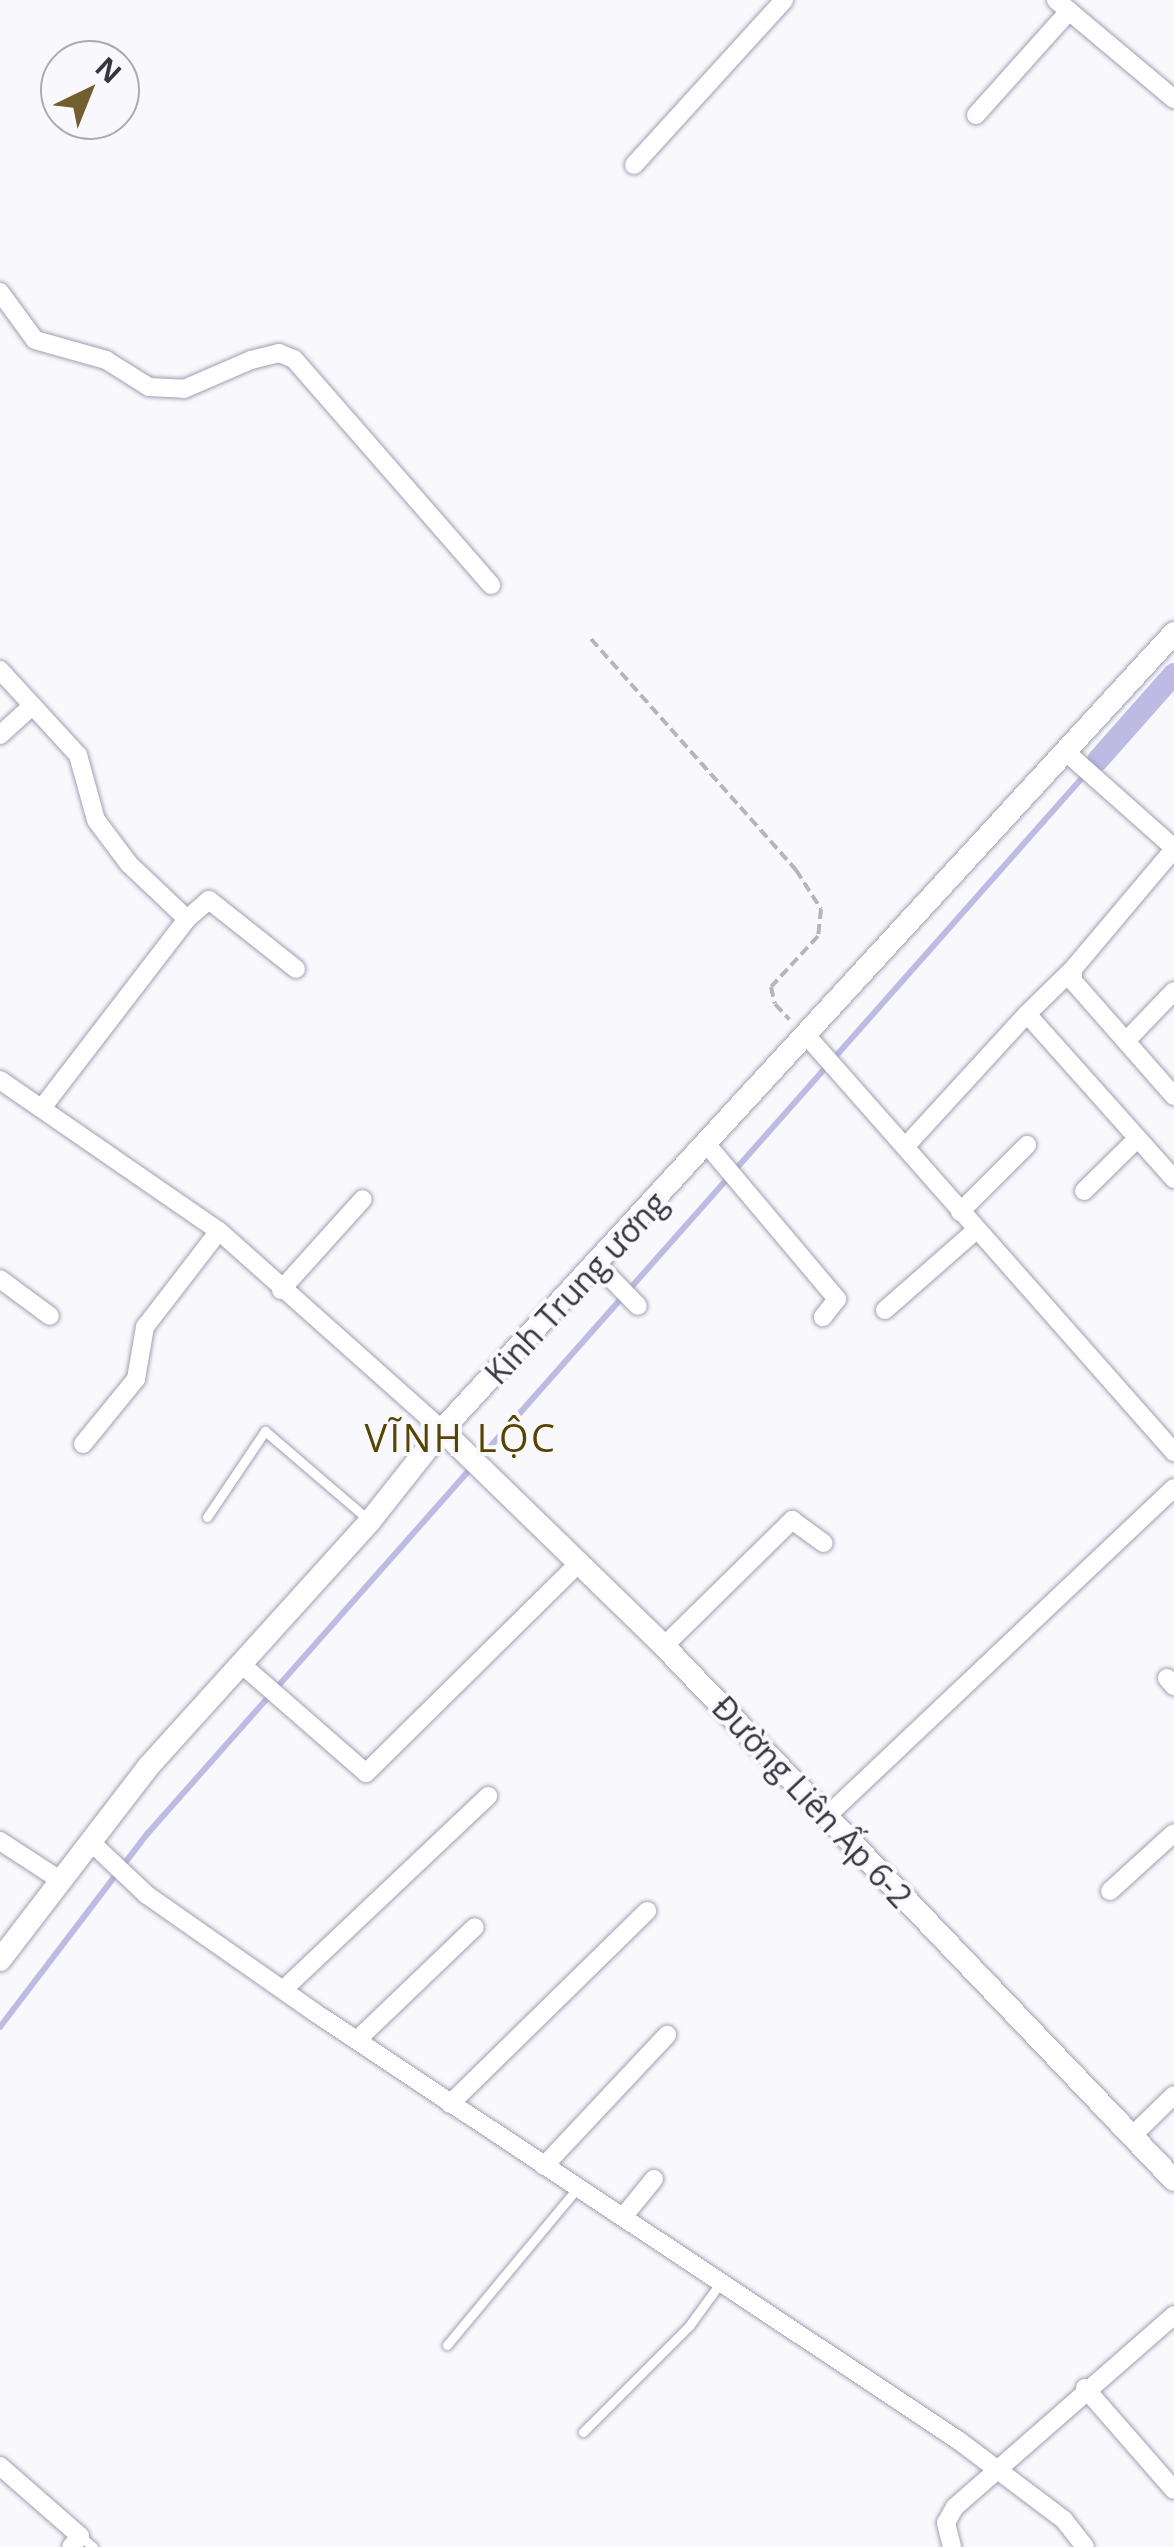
<!DOCTYPE html>
<html>
<head>
<meta charset="utf-8">
<style>
	body { margin:0 }
	#map { position:relative; width:1174px; height:2547px; overflow:hidden; background:#f9f9fd; font-family:"Open Sans",sans-serif }
	div>[style] { position:absolute }
	.stream>* { height:6px; margin:-3px; padding:0 3px; transform-origin:3px; border-radius:3px; background:#bdbbe4 }
	.canal>* { height:22px; margin:-11px; padding:0 11px; transform-origin:11px; border-radius:11px; background:#bdbbe4 }
	.path>* { height:4px; margin-top:-2px; transform-origin:0; background:repeating-linear-gradient(90deg,#b5b5ba 0 10px,transparent 0 15px) }
	.roads { filter:drop-shadow(0 0 2px #a09fb3) drop-shadow(0 0 2px #a09fb3) }
	.lane>* { height:9px; margin:-4.5px; padding:0 4.5px; transform-origin:4.5px; border-radius:4.5px; background:#fff }
	.street>* { height:18px; margin:-9px; padding:0 9px; transform-origin:9px; border-radius:9px; background:#fff }
	.secondary>* { height:22px; margin:-11px; padding:0 11px; transform-origin:11px; border-radius:11px; background:#fff }
	span { translate:-50% -50%; white-space:nowrap; text-align:center; line-height:1.15; -webkit-text-stroke:8px #f9f9fd; paint-order:stroke }
	.street-label { font-size:32px; color:#36363e }
	.quarter-label { font-size:38px; color:#574401; letter-spacing:2.5px }
	.north { position:absolute; left:40px; top:40px; width:100px; height:100px; box-sizing:border-box; background:#f9f9fd; border:2px solid #ababb1; border-radius:50%; rotate:43deg; font-size:28px; font-weight:700; line-height:40px; text-align:center; color:#36363e }
	.north::after { content:''; display:block; margin:auto; width:35px; height:45px; background:#71602e; clip-path:polygon(50% 0,100% 100%,50% 72%,0 100%) }
</style>
</head>
<body>
<div id="map">
	<div class="stream">
		<div style="left:0;top:2027px;width:244px;rotate:-52.7deg"></div>
		<div style="left:148px;top:1833px;width:1433px;rotate:-48.48deg"></div>
	</div>
	<div class="canal">
		<div style="left:1098px;top:760px;width:115px;rotate:-48.5deg"></div>
	</div>
	<div class="path">
		<div style="left:591px;top:639px;width:309px;rotate:48.4deg"></div>
		<div style="left:796px;top:870px;width:46px;rotate:57.3deg"></div>
		<div style="left:821px;top:909px;width:27px;rotate:96deg"></div>
		<div style="left:818px;top:936px;width:69px;rotate:132.7deg"></div>
		<div style="left:771px;top:987px;width:17px;rotate:77deg"></div>
		<div style="left:775px;top:1004px;width:21px;rotate:47deg"></div>
	</div>
	<div class="roads">
		<div class="lane">
			<div style="left:207px;top:1517px;width:104px;rotate:-56deg"></div>
			<div style="left:265px;top:1431px;width:138px;rotate:40.6deg"></div>
			<div style="left:447px;top:2345px;width:205px;rotate:-50.3deg"></div>
			<div style="left:583px;top:2432px;width:150px;rotate:-45deg"></div>
			<div style="left:689px;top:2326px;width:54px;rotate:-54deg"></div>
			<div style="left:80px;top:2536px;width:17px;rotate:40deg"></div>
		</div>
		<div class="street">
			<div style="left:1056px;top:0;width:154px;rotate:40deg"></div>
			<div style="left:976px;top:115px;width:140px;rotate:-48.2deg"></div>
			<div style="left:634px;top:165px;width:223px;rotate:-47.7deg"></div>
			<div style="left:0;top:292px;width:59px;rotate:53.9deg"></div>
			<div style="left:35px;top:340px;width:74px;rotate:15.7deg"></div>
			<div style="left:106px;top:360px;width:51px;rotate:32.1deg"></div>
			<div style="left:149px;top:387px;width:35px;rotate:3deg"></div>
			<div style="left:184px;top:389px;width:73px;rotate:-23.4deg"></div>
			<div style="left:251px;top:360px;width:29px;rotate:-14deg"></div>
			<div style="left:279px;top:353px;width:16px;rotate:22deg"></div>
			<div style="left:294px;top:359px;width:300px;rotate:48.9deg"></div>
			<div style="left:0;top:670px;width:115px;rotate:47.5deg"></div>
			<div style="left:78px;top:755px;width:67px;rotate:74.5deg"></div>
			<div style="left:96px;top:820px;width:55px;rotate:53.1deg"></div>
			<div style="left:129px;top:864px;width:80px;rotate:43.5deg"></div>
			<div style="left:187px;top:919px;width:238px;rotate:127.5deg"></div>
			<div style="left:0;top:735px;width:43px;rotate:-42.2deg"></div>
			<div style="left:1066px;top:752px;width:144px;rotate:41.6deg"></div>
			<div style="left:1174px;top:849px;width:157px;rotate:130.1deg"></div>
			<div style="left:1073px;top:969px;width:12px;rotate:90deg"></div>
			<div style="left:1073px;top:981px;width:153px;rotate:48.7deg"></div>
			<div style="left:187px;top:919px;width:29px;rotate:-41deg"></div>
			<div style="left:209px;top:900px;width:111px;rotate:38.4deg"></div>
			<div style="left:1073px;top:969px;width:64px;rotate:135.6deg"></div>
			<div style="left:1027px;top:1014px;width:221px;rotate:48.3deg"></div>
			<div style="left:807px;top:1036px;width:555px;rotate:48.58deg"></div>
			<div style="left:1126px;top:1041px;width:69px;rotate:-46.2deg"></div>
			<div style="left:0;top:1080px;width:266px;rotate:34.6deg"></div>
			<div style="left:219px;top:1231px;width:299px;rotate:41.7deg"></div>
			<div style="left:709px;top:1147px;width:199px;rotate:49.9deg"></div>
			<div style="left:837px;top:1299px;width:23px;rotate:128deg"></div>
			<div style="left:905px;top:1147px;width:180px;rotate:-47.5deg"></div>
			<div style="left:1084px;top:1191px;width:74px;rotate:-44.5deg"></div>
			<div style="left:960px;top:1212px;width:95px;rotate:-45deg"></div>
			<div style="left:598px;top:1265px;width:57px;rotate:45.7deg"></div>
			<div style="left:0;top:1279px;width:62px;rotate:36.5deg"></div>
			<div style="left:281px;top:1290px;width:122px;rotate:-48deg"></div>
			<div style="left:885px;top:1310px;width:121px;rotate:-41.3deg"></div>
			<div style="left:83px;top:1444px;width:84px;rotate:-50.8deg"></div>
			<div style="left:136px;top:1379px;width:53px;rotate:-80.2deg"></div>
			<div style="left:145px;top:1327px;width:121px;rotate:-52.4deg"></div>
			<div style="left:664px;top:1646px;width:180px;rotate:-44.5deg"></div>
			<div style="left:792px;top:1520px;width:39px;rotate:36deg"></div>
			<div style="left:240px;top:1663px;width:167px;rotate:41.1deg"></div>
			<div style="left:366px;top:1773px;width:301px;rotate:-44.6deg"></div>
			<div style="left:1167px;top:1678px;width:11px;rotate:49deg"></div>
			<div style="left:827px;top:1816px;width:477px;rotate:-43.4deg"></div>
			<div style="left:0;top:1841px;width:72px;rotate:33deg"></div>
			<div style="left:93px;top:1844px;width:74px;rotate:43.4deg"></div>
			<div style="left:147px;top:1895px;width:204px;rotate:35deg"></div>
			<div style="left:314px;top:2012px;width:773px;rotate:33.61deg"></div>
			<div style="left:958px;top:2440px;width:133px;rotate:37deg"></div>
			<div style="left:1064px;top:2520px;width:34px;rotate:52deg"></div>
			<div style="left:1110px;top:1891px;width:86px;rotate:-42.2deg"></div>
			<div style="left:284px;top:1989px;width:281px;rotate:-43.4deg"></div>
			<div style="left:357px;top:2040px;width:163px;rotate:-43.8deg"></div>
			<div style="left:450px;top:2104px;width:276px;rotate:-44.4deg"></div>
			<div style="left:1133px;top:2135px;width:57px;rotate:-44.3deg"></div>
			<div style="left:544px;top:2166px;width:180px;rotate:-46.8deg"></div>
			<div style="left:623px;top:2217px;width:49px;rotate:-50.8deg"></div>
			<div style="left:1085px;top:2388px;width:135px;rotate:48.9deg"></div>
			<div style="left:0;top:2466px;width:106px;rotate:41.2deg"></div>
			<div style="left:80px;top:2536px;width:14px;rotate:129deg"></div>
			<div style="left:952px;top:2547px;width:25px;rotate:-104deg"></div>
			<div style="left:946px;top:2523px;width:18px;rotate:-61deg"></div>
			<div style="left:955px;top:2507px;width:291px;rotate:-41.2deg"></div>
		</div>
		<div class="secondary">
			<div style="left:442px;top:1430px;width:310px;rotate:44.2deg"></div>
			<div style="left:664px;top:1646px;width:738px;rotate:46.32deg"></div>
			<div style="left:0;top:1960px;width:243px;rotate:-52.5deg"></div>
			<div style="left:148px;top:1767px;width:331px;rotate:-47.9deg"></div>
			<div style="left:370px;top:1521px;width:116px;rotate:-51.6deg"></div>
			<div style="left:442px;top:1430px;width:1082px;rotate:-47.43deg"></div>
		</div>
	</div>
	<div class="street-label">
		<span style="left:576px;top:1288px;rotate:-47deg">Kinh Trung ương</span>
		<span style="left:812px;top:1802px;rotate:47deg">Đường Liên Ấp 6-2</span>
	</div>
	<div class="quarter-label">
		<span style="left:461px;top:1438px">VĨNH LỘC</span>
	</div>
	<div class="north">N</div>
</div>
</body>
</html>
